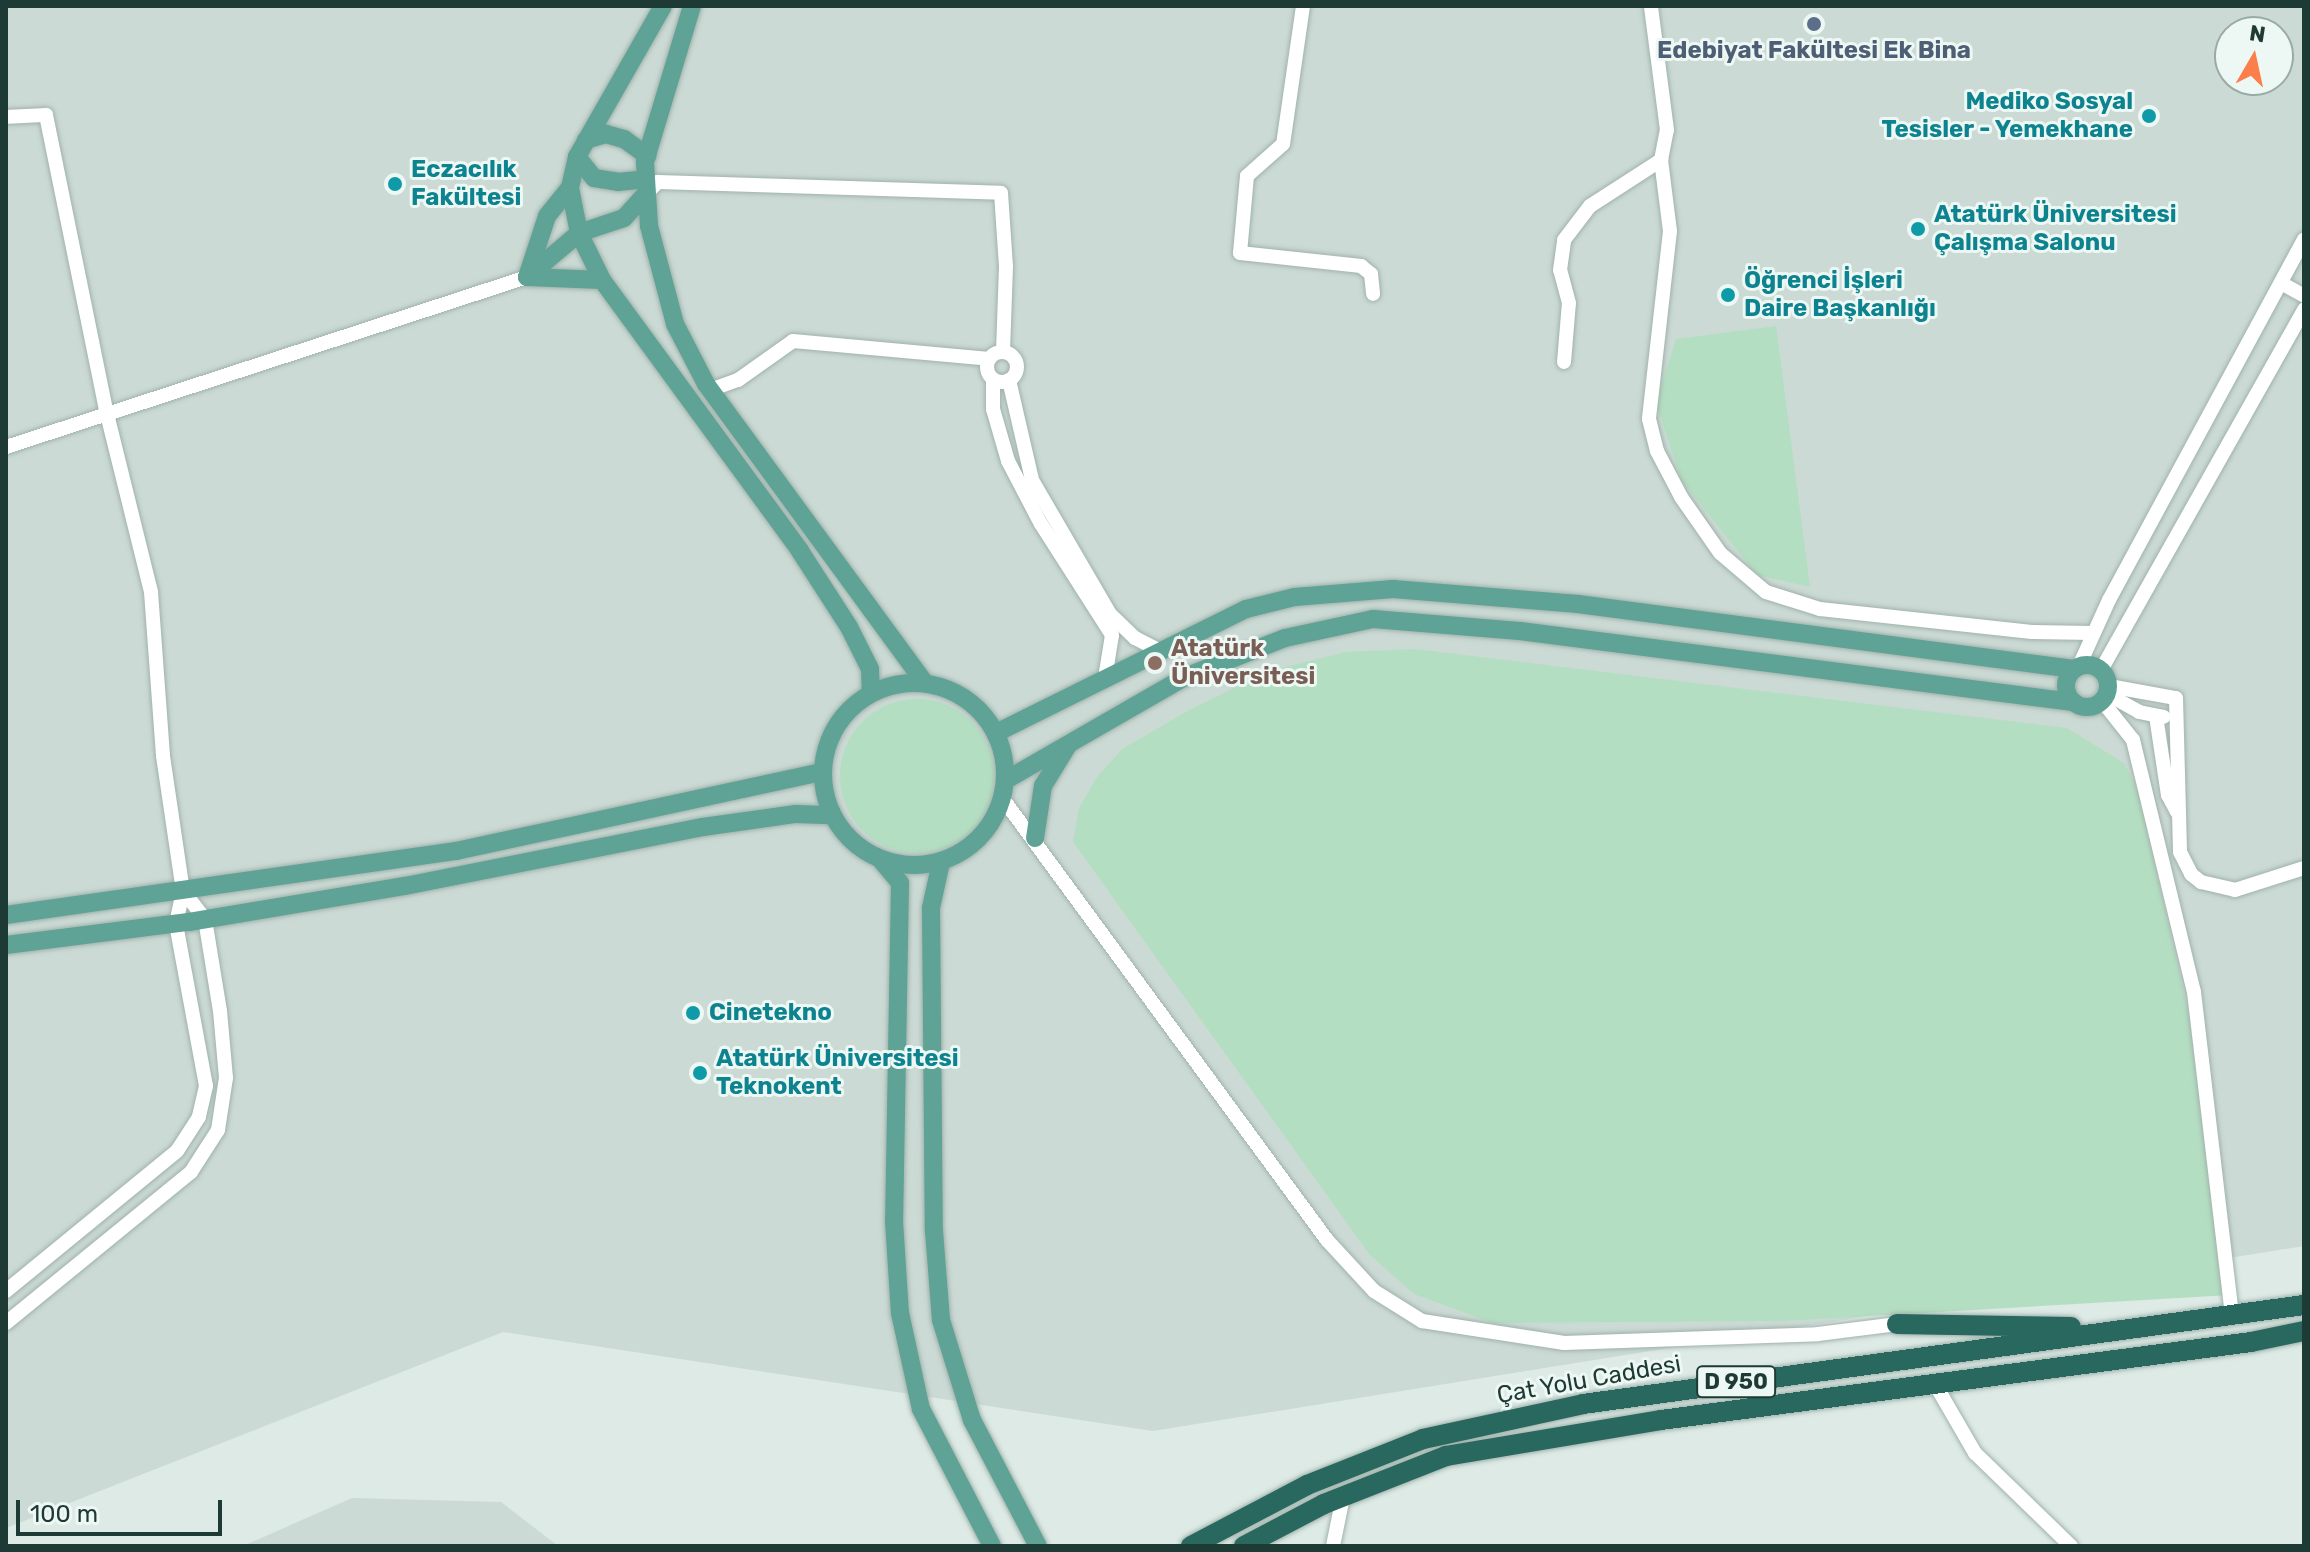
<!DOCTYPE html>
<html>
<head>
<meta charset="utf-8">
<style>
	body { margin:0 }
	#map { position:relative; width:2310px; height:1552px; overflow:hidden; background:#ddeae5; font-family:Rubik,sans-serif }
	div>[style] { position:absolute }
	.built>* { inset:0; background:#cbdad4 }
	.green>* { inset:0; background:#b4dec1 }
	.round { border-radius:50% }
	.roads { filter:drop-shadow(0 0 2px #a0b2ac) drop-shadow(0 0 2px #a0b2ac) }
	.minor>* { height:14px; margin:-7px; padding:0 7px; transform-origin:7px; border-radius:7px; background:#fff }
	.minor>.ring { margin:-7px; padding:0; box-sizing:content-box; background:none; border:14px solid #fff; border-radius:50% }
	.major>* { height:18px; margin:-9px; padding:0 9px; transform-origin:9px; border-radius:9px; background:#5ea395 }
	.major>.ring { margin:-9px; padding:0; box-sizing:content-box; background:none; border:18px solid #5ea395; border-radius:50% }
	.highway>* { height:20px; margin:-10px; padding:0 10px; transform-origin:10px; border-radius:10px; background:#28685e }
	.dots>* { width:22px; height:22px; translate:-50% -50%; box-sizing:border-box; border:4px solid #edf7f3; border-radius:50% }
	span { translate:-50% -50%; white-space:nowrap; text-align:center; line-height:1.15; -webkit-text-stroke:6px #edf7f3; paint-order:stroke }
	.shield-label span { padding:2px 6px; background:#edf7f3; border:2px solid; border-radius:6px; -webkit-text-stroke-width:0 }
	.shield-label { font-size:22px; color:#1e3a34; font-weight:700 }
	.service-label { font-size:24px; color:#4e5e75; font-weight:700 }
	.culture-label { font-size:24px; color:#0d838f; font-weight:700 }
	.right { translate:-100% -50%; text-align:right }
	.left { translate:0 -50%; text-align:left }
	.education-label { font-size:24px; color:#785e54; font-weight:700 }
	.street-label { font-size:24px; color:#1e3a34 }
	.frame { position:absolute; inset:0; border:8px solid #1e3a34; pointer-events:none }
	.north { position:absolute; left:2214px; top:16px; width:80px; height:80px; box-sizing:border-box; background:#edf7f3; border:2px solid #9aaba7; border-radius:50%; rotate:9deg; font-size:22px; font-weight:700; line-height:32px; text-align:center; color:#1e3a34 }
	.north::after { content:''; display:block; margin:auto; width:28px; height:36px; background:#fc7e4a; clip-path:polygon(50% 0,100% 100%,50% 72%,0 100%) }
	.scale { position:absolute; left:16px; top:1500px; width:206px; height:36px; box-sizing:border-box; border:4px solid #1e3a34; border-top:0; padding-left:10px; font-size:24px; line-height:28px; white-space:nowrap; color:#1e3a34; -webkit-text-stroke:6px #edf7f3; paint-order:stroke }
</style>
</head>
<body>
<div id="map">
	<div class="built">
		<div style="clip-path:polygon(evenodd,6px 6px,2304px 6px,2304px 1246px,1153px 1431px,503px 1332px,6px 1528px,6px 6px,2230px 32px,2278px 32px,2278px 80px,2230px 80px,2230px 32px)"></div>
		<div style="clip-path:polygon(352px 1498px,501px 1502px,558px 1546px,243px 1546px)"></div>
	</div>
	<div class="green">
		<div style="clip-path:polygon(1776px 326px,1810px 587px,1757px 575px,1682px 481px,1656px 403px,1676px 339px)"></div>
		<div style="clip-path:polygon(1415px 649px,2067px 728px,2124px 763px,2138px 791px,2198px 1056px,2230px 1295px,1783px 1321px,1493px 1323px,1414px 1294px,1370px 1255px,1073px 842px,1079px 808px,1097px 777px,1122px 749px,1191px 709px,1269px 671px,1345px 652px)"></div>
		<div class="round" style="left:840px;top:699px;width:154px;height:154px"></div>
	</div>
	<div class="roads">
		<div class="minor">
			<div style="left:1303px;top:6px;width:139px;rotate:98.2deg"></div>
			<div style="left:1283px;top:144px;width:48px;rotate:138.4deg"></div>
			<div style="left:1247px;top:176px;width:77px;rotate:95.2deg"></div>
			<div style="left:1240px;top:253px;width:122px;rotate:6.1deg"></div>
			<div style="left:1361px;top:266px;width:13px;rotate:39deg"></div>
			<div style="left:1371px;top:274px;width:20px;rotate:84deg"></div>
			<div style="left:6px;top:117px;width:40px;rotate:-2.9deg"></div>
			<div style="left:46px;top:115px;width:301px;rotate:78.5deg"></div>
			<div style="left:106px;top:410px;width:187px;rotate:76.1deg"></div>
			<div style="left:151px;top:592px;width:164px;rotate:85.8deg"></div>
			<div style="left:163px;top:756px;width:136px;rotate:81.6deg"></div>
			<div style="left:183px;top:891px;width:34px;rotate:102deg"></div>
			<div style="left:176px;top:924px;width:165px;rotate:79.5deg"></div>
			<div style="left:206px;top:1086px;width:32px;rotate:103deg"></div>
			<div style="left:199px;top:1117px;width:40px;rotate:122.9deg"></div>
			<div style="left:177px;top:1151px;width:221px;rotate:140.7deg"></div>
			<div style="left:1661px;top:160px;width:72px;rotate:82.8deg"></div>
			<div style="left:1670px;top:231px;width:189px;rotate:96.4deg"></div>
			<div style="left:1649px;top:419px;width:33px;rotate:76deg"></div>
			<div style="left:1657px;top:451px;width:52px;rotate:62.4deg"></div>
			<div style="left:1681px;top:497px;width:68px;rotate:55.1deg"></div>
			<div style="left:1720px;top:553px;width:60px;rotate:40.3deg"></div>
			<div style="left:1766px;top:592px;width:57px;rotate:17.5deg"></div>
			<div style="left:1820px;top:609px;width:213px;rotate:6.2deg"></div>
			<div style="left:2032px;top:632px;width:60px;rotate:1deg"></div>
			<div style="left:644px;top:196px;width:20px;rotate:-45deg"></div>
			<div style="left:658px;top:182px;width:343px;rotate:1.8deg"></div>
			<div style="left:1001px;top:193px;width:73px;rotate:86.1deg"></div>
			<div style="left:1006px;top:266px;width:86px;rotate:92deg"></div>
			<div style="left:2281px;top:283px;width:26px;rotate:29deg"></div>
			<div class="ring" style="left:987px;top:352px;width:16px;height:16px"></div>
			<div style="left:1564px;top:362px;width:59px;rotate:-85.2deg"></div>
			<div style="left:1569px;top:303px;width:34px;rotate:-105deg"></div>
			<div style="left:1560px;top:270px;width:30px;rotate:-82deg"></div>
			<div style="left:1564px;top:240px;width:43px;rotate:-52.6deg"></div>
			<div style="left:1590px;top:206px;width:85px;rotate:-32.9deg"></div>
			<div style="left:1661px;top:160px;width:31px;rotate:-79deg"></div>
			<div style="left:1667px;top:130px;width:125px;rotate:-97.4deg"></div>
			<div style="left:993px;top:379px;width:30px;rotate:90deg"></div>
			<div style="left:993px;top:409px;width:54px;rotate:73.9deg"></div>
			<div style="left:1008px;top:461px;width:71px;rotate:62.4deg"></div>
			<div style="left:1041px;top:524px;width:132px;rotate:57.4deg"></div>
			<div style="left:1112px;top:635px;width:44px;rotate:99.2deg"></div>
			<div style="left:1009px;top:380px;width:103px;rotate:77deg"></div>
			<div style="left:1032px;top:480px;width:155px;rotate:59.8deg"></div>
			<div style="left:1110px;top:614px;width:35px;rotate:44deg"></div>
			<div style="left:1135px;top:638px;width:29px;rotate:27deg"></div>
			<div style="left:710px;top:390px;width:30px;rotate:-20deg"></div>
			<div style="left:738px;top:380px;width:67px;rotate:-35.3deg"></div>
			<div style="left:793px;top:341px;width:197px;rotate:5.2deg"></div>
			<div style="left:6px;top:447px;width:548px;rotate:-18.07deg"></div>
			<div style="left:2079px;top:666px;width:72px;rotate:-65.6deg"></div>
			<div style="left:2109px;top:600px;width:410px;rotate:-61.6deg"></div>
			<div style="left:2101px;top:670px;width:414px;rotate:-60.6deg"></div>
			<div style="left:2109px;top:686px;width:68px;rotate:10.2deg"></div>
			<div style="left:2176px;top:698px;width:154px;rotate:88.5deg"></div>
			<div style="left:2180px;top:852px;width:25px;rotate:63deg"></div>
			<div style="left:2191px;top:874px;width:13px;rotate:39deg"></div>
			<div style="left:2201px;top:882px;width:35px;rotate:13deg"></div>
			<div style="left:2235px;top:890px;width:72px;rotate:-17.7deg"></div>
			<div style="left:2107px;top:694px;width:37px;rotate:29deg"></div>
			<div style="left:2139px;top:712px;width:25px;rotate:11deg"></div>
			<div style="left:2102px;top:701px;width:50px;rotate:51.5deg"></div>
			<div style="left:2133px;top:740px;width:259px;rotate:76.4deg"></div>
			<div style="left:2194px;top:992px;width:327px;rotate:83.3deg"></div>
			<div style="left:2156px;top:716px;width:80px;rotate:81.4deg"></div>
			<div style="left:2168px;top:795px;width:19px;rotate:62deg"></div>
			<div style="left:1003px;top:799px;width:547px;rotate:53.7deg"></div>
			<div style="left:1327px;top:1240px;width:69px;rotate:47.3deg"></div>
			<div style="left:1374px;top:1291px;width:57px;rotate:32deg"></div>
			<div style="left:1422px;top:1321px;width:144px;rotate:8.8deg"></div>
			<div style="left:1564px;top:1343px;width:254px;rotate:-2deg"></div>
			<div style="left:1818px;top:1334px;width:80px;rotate:-7.2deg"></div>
			<div style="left:6px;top:1323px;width:239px;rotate:-39.2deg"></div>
			<div style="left:191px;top:1172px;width:50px;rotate:-57.3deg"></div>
			<div style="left:218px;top:1130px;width:53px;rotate:-81.3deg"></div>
			<div style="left:226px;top:1078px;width:67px;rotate:-95.1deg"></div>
			<div style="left:220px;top:1011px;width:93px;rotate:-99.3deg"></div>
			<div style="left:205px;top:919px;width:36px;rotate:-128deg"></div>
			<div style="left:1935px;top:1384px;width:80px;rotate:59.9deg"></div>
			<div style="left:1975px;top:1453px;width:134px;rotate:44.1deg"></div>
			<div style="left:1333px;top:1546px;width:50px;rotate:-78.5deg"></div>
		</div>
		<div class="major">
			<div style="left:663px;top:6px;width:174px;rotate:119.7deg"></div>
			<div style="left:577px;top:157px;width:32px;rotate:103deg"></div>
			<div style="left:570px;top:188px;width:46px;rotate:78.7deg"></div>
			<div style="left:579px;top:233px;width:52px;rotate:63.9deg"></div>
			<div style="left:602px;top:280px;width:336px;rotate:53.8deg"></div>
			<div style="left:800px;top:551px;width:90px;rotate:57.2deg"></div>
			<div style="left:849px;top:627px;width:47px;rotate:63.4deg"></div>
			<div style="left:870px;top:669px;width:24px;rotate:88deg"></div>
			<div style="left:692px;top:6px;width:163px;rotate:106.8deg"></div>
			<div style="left:645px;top:162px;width:64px;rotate:86.4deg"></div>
			<div style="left:649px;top:226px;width:101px;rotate:75.1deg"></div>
			<div style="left:675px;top:324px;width:68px;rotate:62.7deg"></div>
			<div style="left:706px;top:384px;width:371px;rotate:53.8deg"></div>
			<div style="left:586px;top:140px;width:21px;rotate:-17deg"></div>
			<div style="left:606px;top:134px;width:19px;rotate:16deg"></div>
			<div style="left:624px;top:139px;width:29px;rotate:36deg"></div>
			<div style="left:577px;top:157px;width:27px;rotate:51deg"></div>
			<div style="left:594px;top:178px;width:24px;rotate:9deg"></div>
			<div style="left:618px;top:182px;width:27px;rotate:-6deg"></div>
			<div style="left:527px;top:277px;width:68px;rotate:-40.2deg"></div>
			<div style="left:579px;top:233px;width:47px;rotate:-18.4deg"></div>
			<div style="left:624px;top:218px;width:30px;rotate:-48deg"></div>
			<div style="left:527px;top:277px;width:64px;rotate:-71.8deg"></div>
			<div style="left:547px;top:216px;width:36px;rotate:-51deg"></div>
			<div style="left:527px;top:277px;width:75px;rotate:2.3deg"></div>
			<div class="ring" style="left:2066px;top:665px;width:24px;height:24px"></div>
			<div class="ring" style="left:823px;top:683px;width:164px;height:164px"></div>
			<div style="left:996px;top:733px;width:279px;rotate:-26.4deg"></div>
			<div style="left:1246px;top:609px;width:50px;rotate:-13.8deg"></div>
			<div style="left:1295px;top:597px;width:98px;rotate:-4.7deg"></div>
			<div style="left:1393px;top:589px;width:186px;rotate:4.6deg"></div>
			<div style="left:1578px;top:604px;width:500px;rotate:7.47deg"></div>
			<div style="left:1006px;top:780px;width:207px;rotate:-29.9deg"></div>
			<div style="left:1185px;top:677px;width:107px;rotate:-21.3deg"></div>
			<div style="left:1285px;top:638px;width:90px;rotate:-12.2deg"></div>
			<div style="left:1373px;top:619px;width:147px;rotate:4.7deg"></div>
			<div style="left:1520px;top:631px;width:558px;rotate:7.32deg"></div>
			<div style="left:1035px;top:838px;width:53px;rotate:-81.3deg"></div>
			<div style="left:1043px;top:786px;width:48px;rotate:-58.6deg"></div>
			<div style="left:880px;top:859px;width:31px;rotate:50deg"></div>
			<div style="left:900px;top:883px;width:338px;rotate:91deg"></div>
			<div style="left:894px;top:1221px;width:92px;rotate:86.3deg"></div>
			<div style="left:900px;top:1313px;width:98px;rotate:77.7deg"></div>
			<div style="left:921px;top:1409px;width:154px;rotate:62.6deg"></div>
			<div style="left:941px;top:862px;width:47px;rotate:102.3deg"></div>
			<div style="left:931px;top:908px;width:323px;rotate:89.5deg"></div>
			<div style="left:934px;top:1231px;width:89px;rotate:85.5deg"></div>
			<div style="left:941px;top:1320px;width:105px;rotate:72.8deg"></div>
			<div style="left:972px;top:1420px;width:142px;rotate:62.4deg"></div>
			<div style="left:6px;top:915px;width:455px;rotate:-8.1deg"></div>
			<div style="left:456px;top:851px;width:374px;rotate:-12.2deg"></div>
			<div style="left:6px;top:945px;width:184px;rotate:-7.2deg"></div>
			<div style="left:189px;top:922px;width:219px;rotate:-9.5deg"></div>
			<div style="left:405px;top:886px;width:304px;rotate:-11.2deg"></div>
			<div style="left:703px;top:827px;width:94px;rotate:-8deg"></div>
			<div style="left:796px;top:814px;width:36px;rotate:2deg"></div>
		</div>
		<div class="highway">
			<div style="left:1897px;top:1324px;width:174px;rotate:1deg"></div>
			<div style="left:1191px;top:1546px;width:131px;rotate:-27.7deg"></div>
			<div style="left:1307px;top:1485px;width:125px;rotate:-21.6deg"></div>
			<div style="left:1423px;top:1439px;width:164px;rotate:-12.3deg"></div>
			<div style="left:1583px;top:1404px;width:728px;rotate:-7.82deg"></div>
			<div style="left:1244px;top:1546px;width:90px;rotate:-27.7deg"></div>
			<div style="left:1324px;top:1504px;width:131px;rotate:-21.5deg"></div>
			<div style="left:1446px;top:1456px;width:218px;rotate:-9.5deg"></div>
			<div style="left:1661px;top:1420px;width:595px;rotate:-7.53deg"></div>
			<div style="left:2251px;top:1342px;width:54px;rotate:-11.7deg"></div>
		</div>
	</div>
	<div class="dots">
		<div style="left:1814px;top:24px;background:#5c6f8a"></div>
		<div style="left:2149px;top:116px;background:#0f9aa8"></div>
		<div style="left:395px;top:184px;background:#0f9aa8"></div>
		<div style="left:1918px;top:229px;background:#0f9aa8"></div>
		<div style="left:1728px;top:295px;background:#0f9aa8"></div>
		<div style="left:1155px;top:663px;background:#8d6e63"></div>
		<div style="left:693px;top:1013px;background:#0f9aa8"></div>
		<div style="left:700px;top:1073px;background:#0f9aa8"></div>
	</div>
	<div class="shield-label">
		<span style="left:1736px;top:1382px">D 950</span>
	</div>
	<div class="service-label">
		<span style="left:1814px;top:51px">Edebiyat Fakültesi Ek Bina</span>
	</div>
	<div class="culture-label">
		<span class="right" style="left:2133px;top:116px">Mediko Sosyal<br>Tesisler - Yemekhane</span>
		<span class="left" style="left:411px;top:184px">Eczacılık<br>Fakültesi</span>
		<span class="left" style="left:1934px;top:229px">Atatürk Üniversitesi<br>Çalışma Salonu</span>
		<span class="left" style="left:1744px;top:295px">Öğrenci İşleri<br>Daire Başkanlığı</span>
		<span class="left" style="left:709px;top:1013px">Cinetekno</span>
		<span class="left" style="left:716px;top:1073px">Atatürk Üniversitesi<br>Teknokent</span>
	</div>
	<div class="education-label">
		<span class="left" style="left:1171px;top:663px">Atatürk<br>Üniversitesi</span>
	</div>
	<div class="street-label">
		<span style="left:1589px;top:1380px;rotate:-10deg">Çat Yolu Caddesi</span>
	</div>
	<div class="frame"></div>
	<div class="north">N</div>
	<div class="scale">100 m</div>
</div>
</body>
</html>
